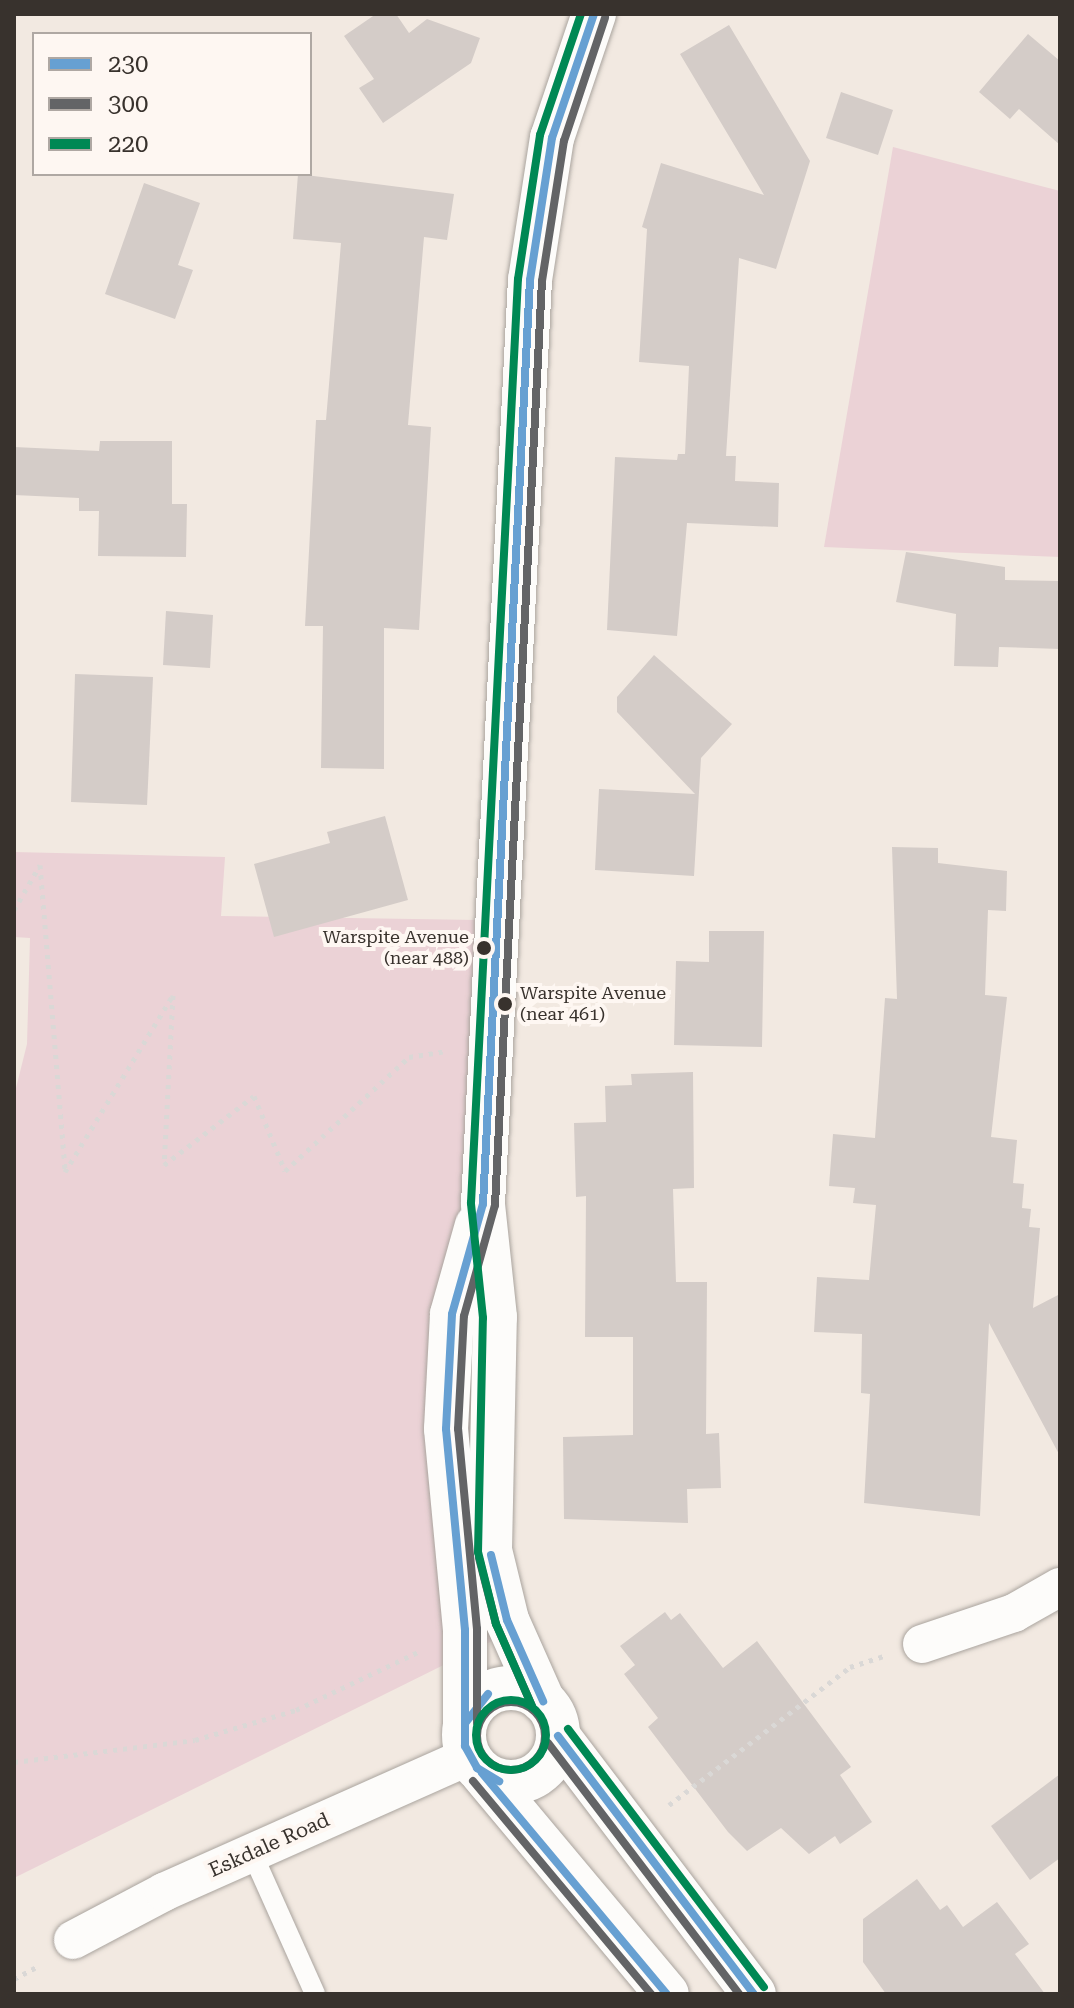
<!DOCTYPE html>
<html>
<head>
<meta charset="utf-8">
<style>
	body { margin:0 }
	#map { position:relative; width:1074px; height:2008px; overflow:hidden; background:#f2e9e1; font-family:"Roboto Serif",serif }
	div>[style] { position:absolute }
	.green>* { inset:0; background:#ebd2d6 }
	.building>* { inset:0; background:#d4ccc8 }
	.path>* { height:5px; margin-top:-2.5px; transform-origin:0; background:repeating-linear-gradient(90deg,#dad8d6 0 4px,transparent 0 10px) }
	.roads { filter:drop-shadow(0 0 2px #aaa49e) drop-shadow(0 0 2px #aaa49e) }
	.service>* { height:20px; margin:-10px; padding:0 10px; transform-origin:10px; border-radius:10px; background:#fdfcfa }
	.minor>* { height:38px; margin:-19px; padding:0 19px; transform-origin:19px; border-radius:19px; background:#fdfcfa }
	.secondary>* { height:44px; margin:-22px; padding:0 22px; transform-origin:22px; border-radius:22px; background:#fdfcfa }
	.secondary>.ring { margin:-22px; padding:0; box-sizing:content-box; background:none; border:44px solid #fdfcfa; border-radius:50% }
	.bus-1>* { height:8px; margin:-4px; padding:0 4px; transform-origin:4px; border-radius:4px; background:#67a0d2 }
	.bus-2>* { height:8px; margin:-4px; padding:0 4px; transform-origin:4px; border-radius:4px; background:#636466 }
	.bus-2>.ring { margin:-4px; padding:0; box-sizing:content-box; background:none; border:8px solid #636466; border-radius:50% }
	.bus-3>* { height:8px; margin:-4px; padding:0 4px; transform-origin:4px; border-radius:4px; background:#008854 }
	.bus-3>.ring { margin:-4px; padding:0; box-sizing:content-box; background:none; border:8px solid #008854; border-radius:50% }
	.dots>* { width:22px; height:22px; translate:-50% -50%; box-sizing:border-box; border:4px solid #fef7f2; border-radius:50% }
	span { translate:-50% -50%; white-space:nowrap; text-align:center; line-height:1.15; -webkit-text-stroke:8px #fef7f2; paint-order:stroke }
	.bus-label { font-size:18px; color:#38322d }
	.right { translate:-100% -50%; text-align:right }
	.left { translate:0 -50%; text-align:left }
	.street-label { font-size:20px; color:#38322d }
	.frame { position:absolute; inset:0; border:16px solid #38322d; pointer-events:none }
	.legend { position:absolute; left:32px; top:32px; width:280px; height:144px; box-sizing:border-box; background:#fef7f2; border:2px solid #afa8a3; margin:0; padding:10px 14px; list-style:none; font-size:24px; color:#38322d }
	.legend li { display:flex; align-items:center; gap:16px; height:40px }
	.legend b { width:40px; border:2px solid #afa8a3 }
</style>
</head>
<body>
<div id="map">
	<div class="green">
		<div style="clip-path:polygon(893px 147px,1060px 191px,1060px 557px,824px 547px)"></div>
		<div style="clip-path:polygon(14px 852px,225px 857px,221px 916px,477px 920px,473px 1472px,492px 1641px,14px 1878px,14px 1096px,27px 1044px,30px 938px,14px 937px)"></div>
	</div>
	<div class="building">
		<div style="clip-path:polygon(376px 14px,396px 14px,409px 33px,427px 19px,480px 38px,471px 63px,383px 123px,359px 88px,374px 79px,344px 36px)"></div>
		<div style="clip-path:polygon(729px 25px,810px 161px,776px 269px,739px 258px,726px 456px,736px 456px,735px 481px,779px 483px,778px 527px,687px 523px,677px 636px,607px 630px,615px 457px,677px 460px,678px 454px,685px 454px,689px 366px,639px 362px,647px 229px,642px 227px,661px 163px,764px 195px,680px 54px)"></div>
		<div style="clip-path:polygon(1028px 34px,1060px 61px,1060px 145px,1019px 109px,1010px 119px,979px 92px)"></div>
		<div style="clip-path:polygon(841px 92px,893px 110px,878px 155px,826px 138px)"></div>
		<div style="clip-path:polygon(298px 174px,454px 194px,447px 240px,424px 237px,408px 425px,431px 427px,419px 630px,384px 628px,384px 769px,321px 768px,323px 626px,305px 626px,316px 420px,326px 420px,341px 243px,293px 239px)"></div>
		<div style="clip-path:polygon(144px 183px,200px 203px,178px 265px,193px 270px,175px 319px,105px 294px)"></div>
		<div style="clip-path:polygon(100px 441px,172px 441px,172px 504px,187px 504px,186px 557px,98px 556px,99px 511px,79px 511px,79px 498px,14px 495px,14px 447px,99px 451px)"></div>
		<div style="clip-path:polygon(906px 552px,1005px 567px,1005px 580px,1060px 581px,1060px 649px,999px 647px,998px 667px,954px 666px,956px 614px,896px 602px)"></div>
		<div style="clip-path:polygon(166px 611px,213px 615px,210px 668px,163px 665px)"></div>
		<div style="clip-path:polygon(654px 655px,732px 724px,701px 758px,694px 876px,595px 870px,599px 789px,695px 794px,617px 712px,617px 697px)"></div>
		<div style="clip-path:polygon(75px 674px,153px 677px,147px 805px,71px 802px)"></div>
		<div style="clip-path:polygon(385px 816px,408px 900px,274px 937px,254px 864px,330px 843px,327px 832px)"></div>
		<div style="clip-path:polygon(892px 847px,938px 848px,938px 863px,1007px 871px,1006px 911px,988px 910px,985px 995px,1007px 997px,991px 1137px,1017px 1140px,1013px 1183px,1024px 1184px,1022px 1208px,1031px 1209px,1029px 1227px,1040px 1228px,1033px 1308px,1060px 1294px,1060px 1456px,989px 1323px,980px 1516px,864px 1503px,870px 1394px,861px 1393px,862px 1334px,814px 1332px,817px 1277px,869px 1280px,876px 1205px,853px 1203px,855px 1188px,829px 1186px,833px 1134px,875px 1138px,885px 998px,897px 999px)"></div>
		<div style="clip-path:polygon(709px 931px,764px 931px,762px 1047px,674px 1045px,676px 961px,709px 962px)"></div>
		<div style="clip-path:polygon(693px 1072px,694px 1188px,673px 1189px,676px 1282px,707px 1282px,706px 1434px,719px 1433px,721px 1488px,687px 1489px,688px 1523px,564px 1519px,563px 1437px,633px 1435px,633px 1337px,585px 1337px,586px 1196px,576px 1197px,574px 1123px,606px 1122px,605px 1086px,632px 1085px,631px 1074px)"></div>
		<div style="clip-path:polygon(665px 1612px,671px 1620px,680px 1613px,723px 1668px,757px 1641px,851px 1767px,840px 1775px,872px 1822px,840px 1844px,835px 1836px,809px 1854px,781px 1828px,747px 1851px,728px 1832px,648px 1727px,658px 1718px,624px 1674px,635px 1665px,620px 1646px)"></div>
		<div style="clip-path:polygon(1060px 1774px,1060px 1858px,1030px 1880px,991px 1826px)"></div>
		<div style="clip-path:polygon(917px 1879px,940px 1910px,947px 1905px,963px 1927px,997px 1902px,1029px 1944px,1015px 1954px,1045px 1994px,886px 1994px,863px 1962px,863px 1919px)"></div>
	</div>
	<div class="path">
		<div style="left:14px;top:910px;width:52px;rotate:-60deg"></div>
		<div style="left:40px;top:865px;width:308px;rotate:85.3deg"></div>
		<div style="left:65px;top:1172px;width:207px;rotate:-58.6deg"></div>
		<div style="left:173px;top:995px;width:170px;rotate:93deg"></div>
		<div style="left:164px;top:1165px;width:113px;rotate:-37.5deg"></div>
		<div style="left:254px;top:1096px;width:81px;rotate:67.5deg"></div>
		<div style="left:285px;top:1171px;width:168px;rotate:-42.6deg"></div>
		<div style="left:409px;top:1057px;width:36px;rotate:-9deg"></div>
		<div style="left:14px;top:1762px;width:182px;rotate:-6.9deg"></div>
		<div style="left:195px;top:1740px;width:105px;rotate:-16.5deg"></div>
		<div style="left:296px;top:1710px;width:135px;rotate:-25.4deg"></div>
		<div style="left:669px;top:1805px;width:228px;rotate:-37.3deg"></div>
		<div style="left:850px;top:1667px;width:35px;rotate:-18deg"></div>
		<div style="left:14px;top:1979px;width:26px;rotate:-28deg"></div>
	</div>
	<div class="roads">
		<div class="service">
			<div style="left:252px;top:1853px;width:154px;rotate:65.9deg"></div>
		</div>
		<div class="minor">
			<div style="left:922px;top:1644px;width:97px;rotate:-18.6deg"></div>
			<div style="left:1014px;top:1613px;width:53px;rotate:-29.5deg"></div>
			<div style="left:73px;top:1940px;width:103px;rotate:-27.8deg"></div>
			<div style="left:164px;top:1892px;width:334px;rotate:-24deg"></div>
		</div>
		<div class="secondary">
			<div class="ring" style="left:464px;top:1688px;width:50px;height:50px"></div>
			<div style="left:543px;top:1701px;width:89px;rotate:-114deg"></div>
			<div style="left:507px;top:1620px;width:72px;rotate:-103.7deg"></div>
			<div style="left:490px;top:1550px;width:233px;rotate:-88.8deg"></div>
			<div style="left:495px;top:1317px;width:114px;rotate:-96.1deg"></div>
			<div style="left:483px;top:1204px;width:925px;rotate:-87.09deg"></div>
			<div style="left:530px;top:280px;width:144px;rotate:-81.2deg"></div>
			<div style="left:552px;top:138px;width:131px;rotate:-71.3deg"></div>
			<div style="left:465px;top:1723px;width:93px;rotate:-90deg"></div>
			<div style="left:465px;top:1630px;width:202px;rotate:-95.4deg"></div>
			<div style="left:446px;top:1429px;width:115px;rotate:-87deg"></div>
			<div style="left:452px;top:1314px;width:92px;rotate:-74.3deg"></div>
			<div style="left:558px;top:1736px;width:324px;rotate:52.8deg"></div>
			<div style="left:482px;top:1773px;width:288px;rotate:50.1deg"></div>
		</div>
	</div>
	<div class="bus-1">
		<div style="left:491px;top:1555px;width:67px;rotate:76.2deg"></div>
		<div style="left:507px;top:1620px;width:89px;rotate:66deg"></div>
		<div style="left:488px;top:1694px;width:37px;rotate:128deg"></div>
		<div style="left:465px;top:1723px;width:23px;rotate:90deg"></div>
		<div style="left:465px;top:1746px;width:25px;rotate:61deg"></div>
		<div style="left:477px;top:1768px;width:26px;rotate:31deg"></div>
		<div style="left:465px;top:1723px;width:93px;rotate:-90deg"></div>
		<div style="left:465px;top:1630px;width:202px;rotate:-95.4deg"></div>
		<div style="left:446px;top:1429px;width:115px;rotate:-87deg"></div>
		<div style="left:452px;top:1314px;width:114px;rotate:-74.3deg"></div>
		<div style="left:483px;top:1204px;width:925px;rotate:-87.09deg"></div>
		<div style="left:530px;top:280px;width:144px;rotate:-81.2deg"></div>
		<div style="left:552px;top:138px;width:131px;rotate:-71.3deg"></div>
		<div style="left:558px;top:1736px;width:324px;rotate:52.8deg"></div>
		<div style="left:482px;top:1773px;width:288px;rotate:50.1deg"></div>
	</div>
	<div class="bus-2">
		<div style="left:479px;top:1558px;width:68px;rotate:75.6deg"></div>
		<div style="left:496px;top:1624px;width:90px;rotate:66.3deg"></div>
		<div class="ring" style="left:477px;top:1702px;width:60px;height:60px"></div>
		<div style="left:477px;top:1723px;width:94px;rotate:-90deg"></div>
		<div style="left:477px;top:1629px;width:201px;rotate:-95.4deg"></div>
		<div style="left:458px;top:1429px;width:113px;rotate:-87deg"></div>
		<div style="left:464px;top:1316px;width:115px;rotate:-74.4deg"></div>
		<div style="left:495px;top:1205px;width:925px;rotate:-87.09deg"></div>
		<div style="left:542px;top:281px;width:142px;rotate:-81.1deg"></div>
		<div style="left:564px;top:141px;width:130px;rotate:-71.6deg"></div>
		<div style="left:548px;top:1743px;width:315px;rotate:52.7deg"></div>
		<div style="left:473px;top:1781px;width:278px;rotate:50.1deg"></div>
	</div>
	<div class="bus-3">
		<div class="ring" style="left:476px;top:1700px;width:62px;height:62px"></div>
		<div style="left:532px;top:1706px;width:90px;rotate:-113.7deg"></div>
		<div style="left:496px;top:1624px;width:74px;rotate:-104deg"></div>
		<div style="left:478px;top:1552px;width:234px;rotate:-88.8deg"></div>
		<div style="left:483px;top:1318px;width:116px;rotate:-96deg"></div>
		<div style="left:471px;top:1203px;width:925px;rotate:-87.09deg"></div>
		<div style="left:518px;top:279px;width:146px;rotate:-81.3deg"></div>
		<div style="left:540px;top:135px;width:128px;rotate:-71.3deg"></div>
		<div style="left:568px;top:1729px;width:324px;rotate:52.8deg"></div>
	</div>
	<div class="dots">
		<div style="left:484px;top:948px;background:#38322d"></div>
		<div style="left:505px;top:1004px;background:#38322d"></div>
	</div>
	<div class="bus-label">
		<span class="right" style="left:469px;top:948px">Warspite Avenue<br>(near 488)</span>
		<span class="left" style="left:520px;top:1004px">Warspite Avenue<br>(near 461)</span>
	</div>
	<div class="street-label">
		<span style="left:269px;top:1845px;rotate:-24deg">Eskdale Road</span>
	</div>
	<div class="frame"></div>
	<ul class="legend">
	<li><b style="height:10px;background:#67a0d2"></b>230</li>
	<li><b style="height:10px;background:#636466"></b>300</li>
	<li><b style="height:10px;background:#008854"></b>220</li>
	</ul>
</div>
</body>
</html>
